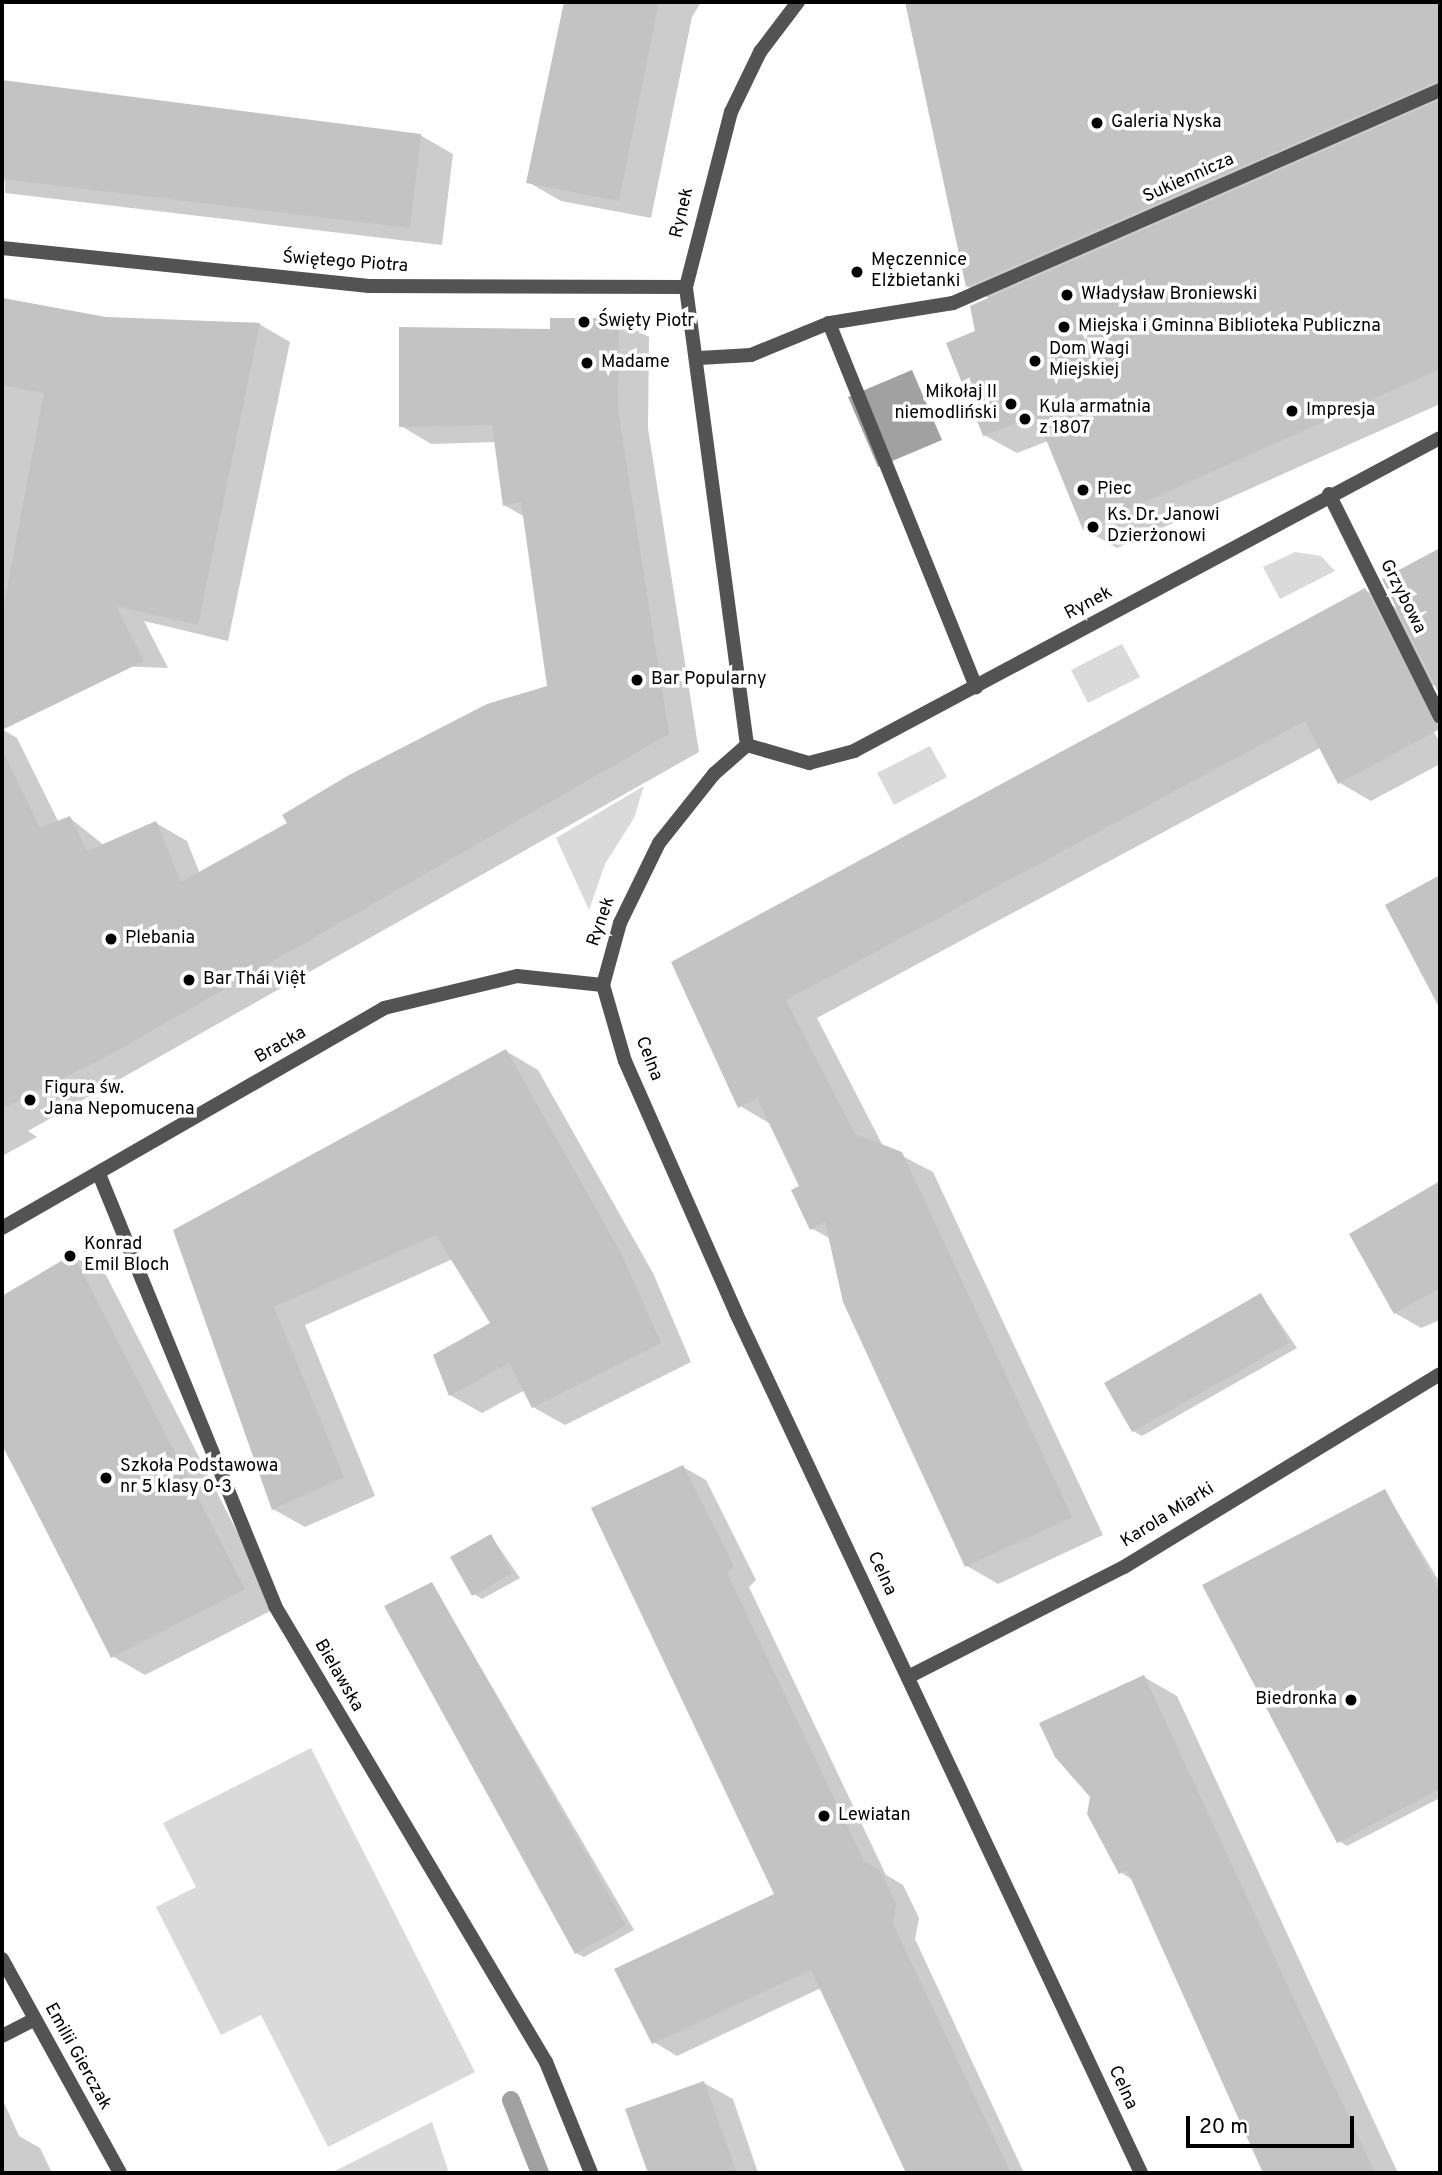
<!DOCTYPE html>
<html>
<head>
<meta charset="utf-8">
<style>
	body { margin:0 }
	#map { position:relative; width:1442px; height:2175px; overflow:hidden; background:#fff; font-family:Overpass,sans-serif }
	div>[style] { position:absolute }
	.green>* { inset:0; background:#dadada }
	.water>* { inset:0; background:#a1a1a1 }
	.shadow>* { inset:0; background:#0003 }
	.stream>* { height:18px; margin:-9px; padding:0 9px; transform-origin:9px; border-radius:9px; background:#a1a1a1 }
	.building>* { inset:0; background:#c3c3c3 }
	.pedestrian>* { height:14px; margin:-7px; padding:0 7px; transform-origin:7px; border-radius:7px; background:#535353 }
	.minor>* { height:14px; margin:-7px; padding:0 7px; transform-origin:7px; border-radius:7px; background:#535353 }
	.tertiary>* { height:14px; margin:-7px; padding:0 7px; transform-origin:7px; border-radius:7px; background:#535353 }
	.dots>* { width:19px; height:19px; translate:-50% -50%; box-sizing:border-box; border:4px solid #fff; border-radius:50% }
	span { translate:-50% -50%; white-space:nowrap; text-align:center; line-height:1.15; -webkit-text-stroke:7px #fff; paint-order:stroke }
	.poi-label { font-size:18px; color:#000 }
	.left { translate:0 -50%; text-align:left }
	.right { translate:-100% -50%; text-align:right }
	.street-label { font-size:18px; color:#000 }
	.frame { position:absolute; inset:0; border:4px solid #000; pointer-events:none }
	.scale { position:absolute; left:1186px; top:2116px; width:168px; height:32px; box-sizing:border-box; border:4px solid #000; border-top:0; padding-left:9px; font-size:21px; line-height:24px; white-space:nowrap; color:#000; -webkit-text-stroke:5px #fff; paint-order:stroke }
</style>
</head>
<body>
<div id="map">
	<div class="green">
		<div style="clip-path:polygon(1295px 552px,1321px 556px,1335px 571px,1280px 599px,1263px 567px)"></div>
		<div style="clip-path:polygon(1122px 644px,1140px 677px,1088px 703px,1071px 670px)"></div>
		<div style="clip-path:polygon(930px 746px,947px 777px,894px 805px,877px 773px)"></div>
		<div style="clip-path:polygon(644px 786px,634px 818px,605px 864px,589px 910px,556px 838px)"></div>
		<div style="clip-path:polygon(311px 1748px,475px 2072px,328px 2147px,261px 2015px,221px 2035px,156px 1907px,196px 1887px,163px 1823px)"></div>
		<div style="clip-path:polygon(432px 2122px,449px 2173px,331px 2173px)"></div>
	</div>
	<div class="water">
		<div style="clip-path:polygon(912px 370px,942px 440px,878px 467px,848px 397px)"></div>
	</div>
	<div class="shadow">
		<div style="clip-path:polygon(566px 2px,701px 2px,692px 17px,651px 218px,561px 201px,528px 182px)"></div>
		<div style="clip-path:polygon(919px 2px,1440px 2px,1440px 404px,1117px 548px,1084px 529px,1048px 441px,1017px 453px,984px 435px,977px 332px,990px 299px,967px 286px,908px 9px)"></div>
		<div style="clip-path:polygon(2px 82px,420px 135px,453px 154px,442px 245px,5px 193px)"></div>
		<div style="clip-path:polygon(2px 298px,106px 318px,259px 324px,290px 342px,228px 641px,144px 621px,168px 668px,28px 663px,2px 648px)"></div>
		<div style="clip-path:polygon(618px 320px,649px 337px,648px 428px,699px 752px,28px 1131px,37px 1137px,2px 1156px,2px 729px,17px 738px,59px 823px,70px 818px,105px 846px,156px 823px,187px 841px,200px 874px,549px 687px,525px 517px,504px 505px,496px 442px,431px 444px,401px 426px,552px 331px)"></div>
		<div style="clip-path:polygon(1440px 550px,1440px 667px,1420px 655px,1435px 685px,1415px 696px,1440px 743px,1440px 764px,1371px 801px,1340px 783px,1320px 748px,817px 1018px,883px 1146px,933px 1172px,1103px 1535px,998px 1584px,967px 1566px,831px 1239px,811px 1228px,802px 1187px,772px 1125px,740px 1106px,673px 962px,1365px 590px,1400px 610px,1385px 580px)"></div>
		<div style="clip-path:polygon(1440px 877px,1440px 1006px,1387px 905px)"></div>
		<div style="clip-path:polygon(506px 1051px,538px 1070px,653px 1273px,691px 1362px,565px 1425px,533px 1407px,525px 1390px,482px 1413px,450px 1395px,493px 1324px,453px 1259px,305px 1325px,375px 1496px,305px 1527px,273px 1509px,175px 1231px)"></div>
		<div style="clip-path:polygon(1440px 1183px,1440px 1320px,1421px 1328px,1395px 1313px,1351px 1234px)"></div>
		<div style="clip-path:polygon(73px 1256px,106px 1275px,276px 1608px,145px 1675px,112px 1656px,2px 1445px,2px 1296px)"></div>
		<div style="clip-path:polygon(1261px 1295px,1297px 1348px,1142px 1436px,1133px 1431px)"></div>
		<div style="clip-path:polygon(683px 1467px,706px 1480px,756px 1580px,749px 1587px,886px 1875px,903px 1885px,919px 1918px,915px 1939px,1024px 2173px,907px 2173px,821px 1988px,677px 2056px,654px 2042px,777px 1894px)"></div>
		<div style="clip-path:polygon(1385px 1491px,1440px 1583px,1440px 1798px,1347px 1846px,1339px 1841px)"></div>
		<div style="clip-path:polygon(491px 1536px,520px 1578px,482px 1599px,474px 1594px)"></div>
		<div style="clip-path:polygon(432px 1584px,634px 1930px,584px 1957px,576px 1953px)"></div>
		<div style="clip-path:polygon(1144px 1677px,1177px 1696px,1398px 2173px,1265px 2173px,1133px 1880px,1120px 1872px)"></div>
		<div style="clip-path:polygon(704px 2083px,733px 2099px,758px 2173px,649px 2173px,627px 2110px)"></div>
		<div style="clip-path:polygon(2px 2098px,19px 2136px,40px 2148px,52px 2173px,2px 2173px)"></div>
	</div>
	<div class="stream">
		<div style="left:511px;top:2100px;width:79px;rotate:68.3deg"></div>
	</div>
	<div class="building">
		<div style="clip-path:polygon(564px 2px,659px 2px,619px 201px,526px 183px)"></div>
		<div style="clip-path:polygon(905px 2px,1440px 2px,1440px 80px,966px 287px)"></div>
		<div style="clip-path:polygon(2px 80px,421px 134px,410px 228px,2px 179px)"></div>
		<div style="clip-path:polygon(1440px 100px,1440px 369px,1083px 530px,1036px 415px,983px 436px,946px 343px,975px 331px,970px 306px)"></div>
		<div style="clip-path:polygon(2px 298px,106px 317px,260px 323px,198px 625px,116px 606px,144px 661px,2px 730px,2px 615px,44px 393px,2px 385px)"></div>
		<div style="clip-path:polygon(550px 318px,619px 318px,618px 410px,669px 734px,113px 1053px,2px 1109px,2px 749px,40px 828px,70px 816px,87px 851px,156px 821px,181px 882px,287px 823px,282px 815px,349px 775px,487px 704px,547px 686px,521px 502px,503px 506px,492px 425px,399px 427px,399px 327px,550px 329px)"></div>
		<div style="clip-path:polygon(1440px 548px,1440px 696px,1382px 579px)"></div>
		<div style="clip-path:polygon(1365px 588px,1440px 729px,1338px 784px,1305px 721px,786px 1000px,855px 1134px,902px 1152px,1072px 1517px,965px 1567px,843px 1302px,825px 1222px,810px 1230px,791px 1190px,799px 1186px,757px 1098px,738px 1108px,671px 962px)"></div>
		<div style="clip-path:polygon(1440px 875px,1440px 1009px,1385px 905px)"></div>
		<div style="clip-path:polygon(506px 1049px,621px 1253px,661px 1343px,532px 1408px,509px 1363px,449px 1396px,433px 1355px,490px 1323px,436px 1235px,274px 1307px,344px 1477px,272px 1510px,173px 1230px)"></div>
		<div style="clip-path:polygon(1440px 1181px,1440px 1288px,1394px 1314px,1349px 1234px)"></div>
		<div style="clip-path:polygon(73px 1254px,245px 1589px,111px 1658px,2px 1444px,2px 1296px)"></div>
		<div style="clip-path:polygon(1261px 1293px,1289px 1343px,1132px 1432px,1104px 1383px)"></div>
		<div style="clip-path:polygon(683px 1465px,734px 1566px,727px 1573px,864px 1861px,880px 1870px,896px 1904px,893px 1924px,1011px 2173px,906px 2173px,811px 1970px,652px 2044px,614px 1969px,774px 1894px,591px 1508px)"></div>
		<div style="clip-path:polygon(1385px 1489px,1440px 1592px,1440px 1789px,1337px 1843px,1202px 1585px)"></div>
		<div style="clip-path:polygon(491px 1534px,512px 1573px,472px 1596px,450px 1557px)"></div>
		<div style="clip-path:polygon(432px 1582px,626px 1925px,575px 1954px,384px 1606px)"></div>
		<div style="clip-path:polygon(1144px 1675px,1287px 1984px,1375px 2173px,1263px 2173px,1127px 1870px,1119px 1874px,1087px 1814px,1090px 1797px,1055px 1757px,1039px 1723px)"></div>
		<div style="clip-path:polygon(704px 2081px,737px 2173px,648px 2173px,625px 2109px)"></div>
	</div>
	<div class="pedestrian">
		<div style="left:953px;top:303px;width:126px;rotate:170.8deg"></div>
		<div style="left:829px;top:323px;width:393px;rotate:68deg"></div>
		<div style="left:699px;top:358px;width:52px;rotate:-3.3deg"></div>
		<div style="left:751px;top:355px;width:84px;rotate:-22.3deg"></div>
		<div style="left:2px;top:2036px;width:35px;rotate:-27deg"></div>
	</div>
	<div class="minor">
		<div style="left:2px;top:248px;width:369px;rotate:5.9deg"></div>
		<div style="left:369px;top:286px;width:317px;rotate:0.2deg"></div>
		<div style="left:953px;top:303px;width:532px;rotate:-23.62deg"></div>
		<div style="left:1329px;top:494px;width:249px;rotate:63.5deg"></div>
		<div style="left:747px;top:745px;width:44px;rotate:138.7deg"></div>
		<div style="left:714px;top:774px;width:88px;rotate:128.6deg"></div>
		<div style="left:659px;top:843px;width:89px;rotate:116deg"></div>
		<div style="left:620px;top:923px;width:64px;rotate:105.3deg"></div>
		<div style="left:603px;top:985px;width:79px;rotate:73.9deg"></div>
		<div style="left:625px;top:1061px;width:275px;rotate:66.2deg"></div>
		<div style="left:736px;top:1313px;width:951px;rotate:64.78deg"></div>
		<div style="left:747px;top:745px;width:65px;rotate:16.2deg"></div>
		<div style="left:809px;top:763px;width:47px;rotate:-14.9deg"></div>
		<div style="left:854px;top:751px;width:664px;rotate:-28.11deg"></div>
		<div style="left:747px;top:745px;width:462px;rotate:-97.6deg"></div>
		<div style="left:686px;top:287px;width:181px;rotate:-75.6deg"></div>
		<div style="left:731px;top:112px;width:67px;rotate:-64.2deg"></div>
		<div style="left:760px;top:52px;width:63px;rotate:-52.8deg"></div>
		<div style="left:99px;top:1174px;width:466px;rotate:67.8deg"></div>
		<div style="left:275px;top:1606px;width:530px;rotate:59.28deg"></div>
		<div style="left:546px;top:2062px;width:120px;rotate:67.9deg"></div>
		<div style="left:2px;top:1228px;width:441px;rotate:-29.9deg"></div>
		<div style="left:384px;top:1008px;width:137px;rotate:-13.5deg"></div>
		<div style="left:517px;top:976px;width:86px;rotate:6deg"></div>
		<div style="left:908px;top:1677px;width:242px;rotate:-27deg"></div>
		<div style="left:1124px;top:1567px;width:370px;rotate:-31.4deg"></div>
	</div>
	<div class="tertiary">
		<div style="left:2px;top:1959px;width:244px;rotate:61.1deg"></div>
	</div>
	<div class="dots">
		<div style="left:1097px;top:123px;background:#000"></div>
		<div style="left:857px;top:272px;background:#000"></div>
		<div style="left:1067px;top:295px;background:#000"></div>
		<div style="left:584px;top:322px;background:#000"></div>
		<div style="left:1064px;top:327px;background:#000"></div>
		<div style="left:1035px;top:361px;background:#000"></div>
		<div style="left:587px;top:363px;background:#000"></div>
		<div style="left:1011px;top:404px;background:#000"></div>
		<div style="left:1292px;top:411px;background:#000"></div>
		<div style="left:1025px;top:419px;background:#000"></div>
		<div style="left:1083px;top:490px;background:#000"></div>
		<div style="left:1093px;top:527px;background:#000"></div>
		<div style="left:637px;top:680px;background:#000"></div>
		<div style="left:111px;top:939px;background:#000"></div>
		<div style="left:189px;top:980px;background:#000"></div>
		<div style="left:30px;top:1100px;background:#000"></div>
		<div style="left:70px;top:1256px;background:#000"></div>
		<div style="left:106px;top:1478px;background:#000"></div>
		<div style="left:1351px;top:1700px;background:#000"></div>
		<div style="left:824px;top:1816px;background:#000"></div>
	</div>
	<div class="poi-label">
		<span class="left" style="left:1111px;top:123px">Galeria Nyska</span>
		<span class="left" style="left:871px;top:272px">Męczennice<br>Elżbietanki</span>
		<span class="left" style="left:1081px;top:295px">Władysław Broniewski</span>
		<span class="left" style="left:598px;top:322px">Święty Piotr</span>
		<span class="left" style="left:1078px;top:327px">Miejska i Gminna Biblioteka Publiczna</span>
		<span class="left" style="left:1049px;top:361px">Dom Wagi<br>Miejskiej</span>
		<span class="left" style="left:601px;top:363px">Madame</span>
		<span class="right" style="left:997px;top:404px">Mikołaj II<br>niemodliński</span>
		<span class="left" style="left:1039px;top:419px">Kula armatnia<br>z 1807</span>
		<span class="left" style="left:1306px;top:411px">Impresja</span>
		<span class="left" style="left:1097px;top:490px">Piec</span>
		<span class="left" style="left:1107px;top:527px">Ks. Dr. Janowi<br>Dzierżonowi</span>
		<span class="left" style="left:651px;top:680px">Bar Popularny</span>
		<span class="left" style="left:125px;top:939px">Plebania</span>
		<span class="left" style="left:203px;top:980px">Bar Thái Việt</span>
		<span class="left" style="left:44px;top:1100px">Figura św.<br>Jana Nepomucena</span>
		<span class="left" style="left:84px;top:1256px">Konrad<br>Emil Bloch</span>
		<span class="left" style="left:120px;top:1478px">Szkoła Podstawowa<br>nr 5 klasy 0-3</span>
		<span class="right" style="left:1337px;top:1700px">Biedronka</span>
		<span class="left" style="left:838px;top:1816px">Lewiatan</span>
	</div>
	<div class="street-label">
		<span style="left:1189px;top:179px;rotate:-24deg">Sukiennicza</span>
		<span style="left:683px;top:213px;rotate:-77deg">Rynek</span>
		<span style="left:345px;top:263px;rotate:4deg">Świętego Piotra</span>
		<span style="left:1402px;top:597px;rotate:63deg">Grzybowa</span>
		<span style="left:1089px;top:604px;rotate:-28deg">Rynek</span>
		<span style="left:602px;top:922px;rotate:-71deg">Rynek</span>
		<span style="left:281px;top:1046px;rotate:-30deg">Bracka</span>
		<span style="left:648px;top:1059px;rotate:69deg">Celna</span>
		<span style="left:1168px;top:1516px;rotate:-32deg">Karola Miarki</span>
		<span style="left:881px;top:1574px;rotate:65deg">Celna</span>
		<span style="left:338px;top:1676px;rotate:60deg">Bielawska</span>
		<span style="left:77px;top:2057px;rotate:61deg">Emilii Gierczak</span>
		<span style="left:1122px;top:2088px;rotate:65deg">Celna</span>
	</div>
	<div class="frame"></div>
	<div class="scale">20 m</div>
</div>
</body>
</html>
